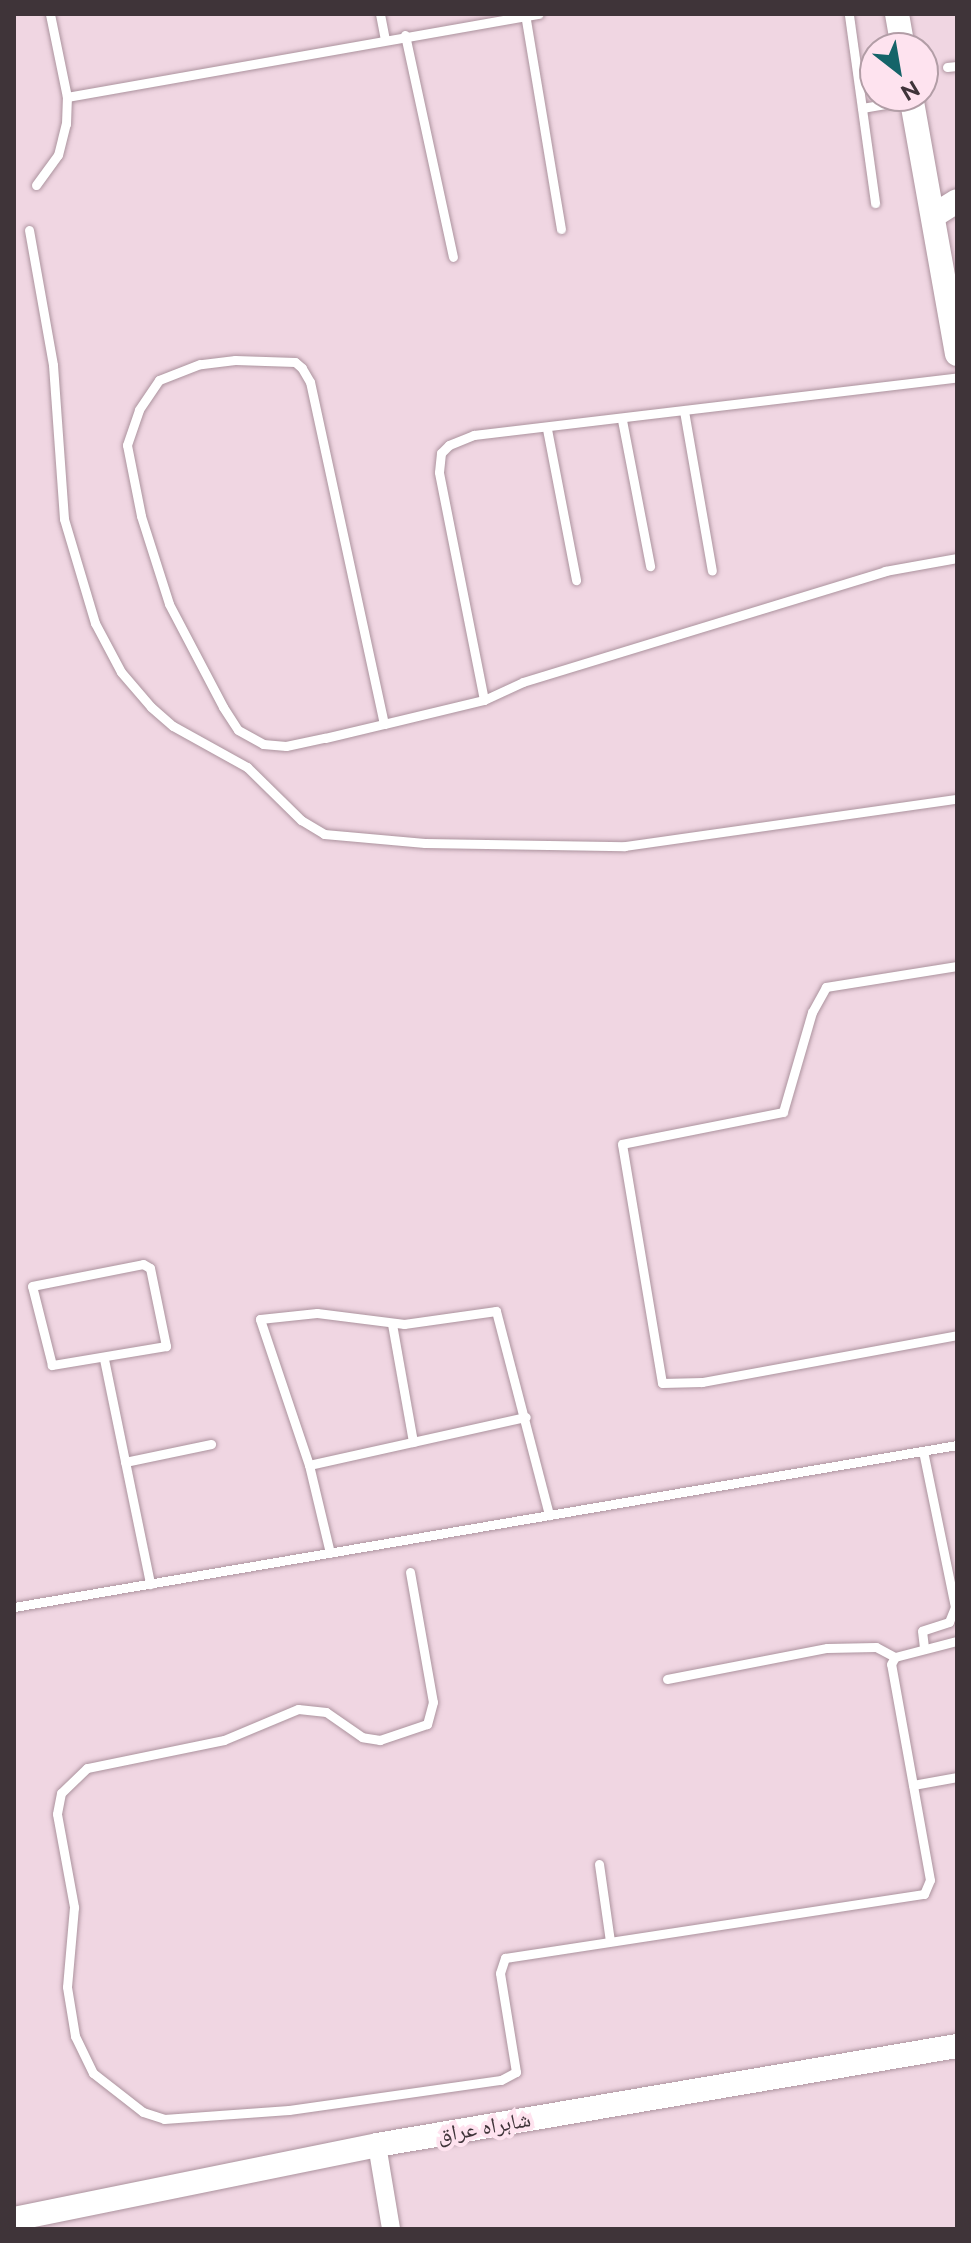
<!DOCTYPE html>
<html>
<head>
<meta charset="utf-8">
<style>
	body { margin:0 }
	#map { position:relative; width:971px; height:2243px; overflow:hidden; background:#f0d6e2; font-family:Raleway,"Noto Naskh Arabic",sans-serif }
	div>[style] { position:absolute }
	.roads { filter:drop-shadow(0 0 2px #ac939e) drop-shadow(0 0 2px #ac939e) }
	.lane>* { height:9px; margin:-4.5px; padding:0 4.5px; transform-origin:4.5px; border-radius:4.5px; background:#fff }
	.street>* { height:18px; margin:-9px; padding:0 9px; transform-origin:9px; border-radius:9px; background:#fff }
	.secondary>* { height:24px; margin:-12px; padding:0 12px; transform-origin:12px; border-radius:12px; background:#fff }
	span { translate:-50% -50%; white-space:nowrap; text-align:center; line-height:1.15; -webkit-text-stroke:8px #fee3ef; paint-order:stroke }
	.street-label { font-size:22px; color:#3f3439 }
	.frame { position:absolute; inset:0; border:16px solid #3f3439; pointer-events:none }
	.north { position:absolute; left:859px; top:32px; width:80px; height:80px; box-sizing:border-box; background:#fee3ef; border:2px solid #b29da6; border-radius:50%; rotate:149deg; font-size:22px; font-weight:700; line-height:32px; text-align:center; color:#3f3439 }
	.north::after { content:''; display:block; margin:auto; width:28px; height:36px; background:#156469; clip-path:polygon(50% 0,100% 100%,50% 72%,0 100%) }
</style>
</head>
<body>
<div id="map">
	<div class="roads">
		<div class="lane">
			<div style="left:380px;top:14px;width:25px;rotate:79deg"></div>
			<div style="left:525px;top:14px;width:218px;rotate:80.5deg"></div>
			<div style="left:849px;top:15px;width:190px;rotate:82.1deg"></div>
			<div style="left:405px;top:35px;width:227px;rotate:77.8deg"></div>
			<div style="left:947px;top:67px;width:10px;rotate:-6deg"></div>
			<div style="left:67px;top:97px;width:479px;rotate:-10deg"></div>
			<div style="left:862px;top:108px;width:49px;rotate:-9.5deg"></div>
			<div style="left:36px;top:185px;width:37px;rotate:-54deg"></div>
			<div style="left:58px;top:155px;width:32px;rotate:-76deg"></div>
			<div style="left:66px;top:124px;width:27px;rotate:-88deg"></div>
			<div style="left:67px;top:97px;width:85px;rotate:-101.6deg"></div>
			<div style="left:29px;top:230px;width:137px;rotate:79.9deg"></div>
			<div style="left:53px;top:365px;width:154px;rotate:85.9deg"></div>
			<div style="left:64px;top:519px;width:109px;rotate:73.4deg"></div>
			<div style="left:95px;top:623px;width:55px;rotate:62deg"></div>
			<div style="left:121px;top:672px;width:46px;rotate:49.4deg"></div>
			<div style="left:151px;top:707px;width:29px;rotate:41deg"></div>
			<div style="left:173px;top:726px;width:85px;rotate:29deg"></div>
			<div style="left:247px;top:767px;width:76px;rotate:44.5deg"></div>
			<div style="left:301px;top:820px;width:27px;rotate:31deg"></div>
			<div style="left:324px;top:834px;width:101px;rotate:5.1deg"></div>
			<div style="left:425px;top:843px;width:200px;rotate:0.9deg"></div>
			<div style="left:625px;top:846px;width:335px;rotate:-8.1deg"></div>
			<div style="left:684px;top:411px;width:162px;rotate:80.1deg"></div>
			<div style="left:622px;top:420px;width:149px;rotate:79.1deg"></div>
			<div style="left:547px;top:429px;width:154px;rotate:79.1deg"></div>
			<div style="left:484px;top:700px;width:232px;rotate:-101.2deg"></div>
			<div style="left:439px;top:472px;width:19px;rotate:-84deg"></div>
			<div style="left:441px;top:453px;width:11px;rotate:-45deg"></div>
			<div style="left:449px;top:445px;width:27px;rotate:-22deg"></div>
			<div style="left:474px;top:435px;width:486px;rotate:-6.8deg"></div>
			<div style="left:384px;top:724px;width:350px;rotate:-102.2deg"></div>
			<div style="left:310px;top:382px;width:16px;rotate:-120deg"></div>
			<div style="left:302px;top:368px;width:9px;rotate:-139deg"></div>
			<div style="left:295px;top:362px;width:60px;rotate:-178.1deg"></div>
			<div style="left:235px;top:360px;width:35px;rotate:173deg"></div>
			<div style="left:200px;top:364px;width:44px;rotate:158.7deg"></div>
			<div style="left:159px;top:380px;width:36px;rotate:124deg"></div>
			<div style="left:139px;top:410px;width:37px;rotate:109deg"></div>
			<div style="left:127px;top:445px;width:72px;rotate:78.8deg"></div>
			<div style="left:141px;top:516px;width:92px;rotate:72.3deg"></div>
			<div style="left:169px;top:604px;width:116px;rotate:62.3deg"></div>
			<div style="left:223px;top:707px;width:27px;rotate:57deg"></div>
			<div style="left:238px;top:730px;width:29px;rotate:29deg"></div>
			<div style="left:263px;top:744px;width:23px;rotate:5deg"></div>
			<div style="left:286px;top:746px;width:40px;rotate:-12deg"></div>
			<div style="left:325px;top:738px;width:61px;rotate:-13.3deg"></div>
			<div style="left:384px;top:724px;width:103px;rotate:-13.5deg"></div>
			<div style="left:484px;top:700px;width:43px;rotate:-24.8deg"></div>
			<div style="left:523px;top:682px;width:379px;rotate:-17deg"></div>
			<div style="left:885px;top:571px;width:73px;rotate:-10.2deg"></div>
			<div style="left:957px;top:966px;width:133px;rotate:170.9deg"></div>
			<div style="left:826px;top:987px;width:29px;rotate:119deg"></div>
			<div style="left:812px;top:1012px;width:104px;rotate:106.2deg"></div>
			<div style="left:783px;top:1112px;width:164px;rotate:168.8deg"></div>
			<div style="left:622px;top:1144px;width:242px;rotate:80.5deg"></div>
			<div style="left:662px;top:1383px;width:40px;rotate:-1.4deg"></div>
			<div style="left:702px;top:1382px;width:259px;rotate:-10.4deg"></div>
			<div style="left:143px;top:1264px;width:8px;rotate:30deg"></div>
			<div style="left:150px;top:1268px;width:80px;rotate:78.4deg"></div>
			<div style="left:166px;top:1346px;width:116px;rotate:170.5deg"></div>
			<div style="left:52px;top:1365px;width:81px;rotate:-104.2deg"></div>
			<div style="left:32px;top:1286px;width:113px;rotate:-11.2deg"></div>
			<div style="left:392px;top:1324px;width:120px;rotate:79.9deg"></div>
			<div style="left:104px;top:1359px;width:230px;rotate:78.4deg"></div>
			<div style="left:923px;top:1451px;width:159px;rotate:78.4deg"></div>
			<div style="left:955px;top:1607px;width:16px;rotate:112deg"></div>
			<div style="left:949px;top:1622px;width:28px;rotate:162deg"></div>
			<div style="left:922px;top:1631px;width:17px;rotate:83deg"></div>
			<div style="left:125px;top:1462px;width:88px;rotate:-11.8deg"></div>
			<div style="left:309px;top:1465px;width:222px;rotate:-12.5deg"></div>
			<div style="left:330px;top:1553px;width:90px;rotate:-103.4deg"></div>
			<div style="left:309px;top:1465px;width:154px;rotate:-108.6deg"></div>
			<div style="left:260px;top:1319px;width:57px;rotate:-6deg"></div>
			<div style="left:317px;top:1313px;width:88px;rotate:7.2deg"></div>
			<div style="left:404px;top:1324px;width:93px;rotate:-8deg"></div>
			<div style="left:496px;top:1311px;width:211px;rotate:75.4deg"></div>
			<div style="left:410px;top:1572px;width:132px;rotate:80deg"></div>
			<div style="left:433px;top:1702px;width:23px;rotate:105deg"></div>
			<div style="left:427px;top:1724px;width:50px;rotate:161.2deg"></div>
			<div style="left:380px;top:1740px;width:18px;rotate:-171deg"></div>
			<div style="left:362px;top:1737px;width:44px;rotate:-145.2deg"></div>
			<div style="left:326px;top:1712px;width:28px;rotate:-174deg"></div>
			<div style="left:298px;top:1709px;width:80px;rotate:157.3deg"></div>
			<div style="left:224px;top:1740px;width:140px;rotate:168.4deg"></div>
			<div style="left:87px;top:1768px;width:36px;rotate:136deg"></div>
			<div style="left:61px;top:1793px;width:21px;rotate:101deg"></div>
			<div style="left:57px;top:1814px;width:95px;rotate:79.6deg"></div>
			<div style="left:74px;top:1907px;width:80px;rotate:95deg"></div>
			<div style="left:67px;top:1987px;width:50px;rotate:80.7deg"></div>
			<div style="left:75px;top:2036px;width:41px;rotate:64.1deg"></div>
			<div style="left:93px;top:2073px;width:63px;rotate:38deg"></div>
			<div style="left:143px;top:2112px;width:22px;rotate:18deg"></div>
			<div style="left:164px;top:2119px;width:125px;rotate:-4.1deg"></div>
			<div style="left:289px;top:2110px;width:214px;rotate:-8.1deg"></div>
			<div style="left:501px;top:2080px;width:17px;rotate:-28deg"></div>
			<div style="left:516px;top:2072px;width:100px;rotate:-99.2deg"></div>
			<div style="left:500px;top:1973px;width:16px;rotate:-72deg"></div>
			<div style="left:505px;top:1958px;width:424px;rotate:-8.7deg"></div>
			<div style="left:924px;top:1894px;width:15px;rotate:-67deg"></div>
			<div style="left:930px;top:1880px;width:219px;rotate:-100.2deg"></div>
			<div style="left:891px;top:1664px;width:8px;rotate:-60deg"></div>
			<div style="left:895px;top:1657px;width:64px;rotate:-14.5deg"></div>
			<div style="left:14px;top:1607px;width:957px;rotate:-9.75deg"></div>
			<div style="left:667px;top:1679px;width:163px;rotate:-11deg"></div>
			<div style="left:827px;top:1648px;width:49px;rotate:-1.2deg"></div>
			<div style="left:876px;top:1647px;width:21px;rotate:28deg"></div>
			<div style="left:913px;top:1785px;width:45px;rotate:-10.3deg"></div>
			<div style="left:599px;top:1864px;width:78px;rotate:81.9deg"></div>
		</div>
		<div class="street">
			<div style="left:377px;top:2145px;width:85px;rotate:80.5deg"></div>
		</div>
		<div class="secondary">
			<div style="left:897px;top:14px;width:35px;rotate:80deg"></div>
			<div style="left:911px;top:96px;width:262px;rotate:79.9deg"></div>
			<div style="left:933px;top:216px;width:28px;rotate:-32deg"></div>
			<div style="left:14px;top:2219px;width:370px;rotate:-11.5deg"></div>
			<div style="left:377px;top:2145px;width:588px;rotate:-9.69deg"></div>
		</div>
	</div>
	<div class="street-label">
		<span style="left:484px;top:2127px;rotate:-10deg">شاہراہ عراق</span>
	</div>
	<div class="frame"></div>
	<div class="north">N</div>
</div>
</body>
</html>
